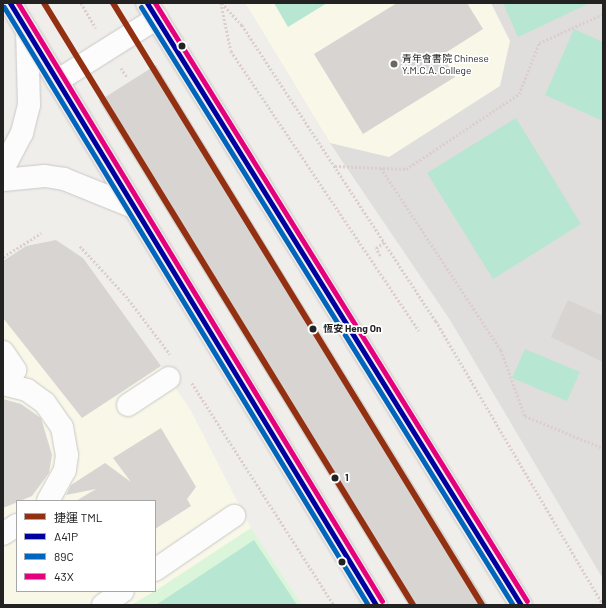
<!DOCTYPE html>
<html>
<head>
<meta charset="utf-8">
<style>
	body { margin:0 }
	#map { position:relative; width:606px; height:608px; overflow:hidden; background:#f0eeeb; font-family:Barlow,"Noto Sans TC",sans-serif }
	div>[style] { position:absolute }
	.residential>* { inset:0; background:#dfdedc }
	.education>* { inset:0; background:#f8f7e8 }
	.park>* { inset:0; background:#daf5da }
	.pitch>* { inset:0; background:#b7e6d2 }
	.building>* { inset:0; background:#d7d4d2 }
	.path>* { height:2.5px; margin-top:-1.25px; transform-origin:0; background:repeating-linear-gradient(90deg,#dccecd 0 2px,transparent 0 4px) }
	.roads { filter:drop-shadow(0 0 1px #c9c8c7) drop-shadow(0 0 1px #c9c8c7) }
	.minor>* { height:22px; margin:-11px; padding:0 11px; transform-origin:11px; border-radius:11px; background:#fdfcfc }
	.major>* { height:22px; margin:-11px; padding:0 11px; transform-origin:11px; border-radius:11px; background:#f3ede7 }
	.bus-1>* { height:5px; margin:-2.5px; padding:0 2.5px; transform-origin:2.5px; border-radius:2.5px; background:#0000a0 }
	.bus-2>* { height:5px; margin:-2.5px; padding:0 2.5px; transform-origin:2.5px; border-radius:2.5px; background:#0065bd }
	.bus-3>* { height:5px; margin:-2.5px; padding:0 2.5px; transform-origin:2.5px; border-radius:2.5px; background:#e5007d }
	.metro-1>* { height:6px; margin:-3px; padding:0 3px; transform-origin:3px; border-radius:3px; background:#923011 }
	.dots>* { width:11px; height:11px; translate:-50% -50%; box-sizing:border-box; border:2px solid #fff; border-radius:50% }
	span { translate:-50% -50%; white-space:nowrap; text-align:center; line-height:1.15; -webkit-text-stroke:3.5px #fff; paint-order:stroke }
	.poi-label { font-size:10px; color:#222 }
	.left { translate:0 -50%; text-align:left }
	.stop-label { font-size:10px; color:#222; font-weight:700 }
	.frame { position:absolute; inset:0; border:4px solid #222; pointer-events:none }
	.legend { position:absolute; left:16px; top:500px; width:140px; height:92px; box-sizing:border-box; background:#fff; border:1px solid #a7a7a7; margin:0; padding:5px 7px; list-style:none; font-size:12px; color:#222 }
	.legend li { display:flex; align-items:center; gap:8px; height:20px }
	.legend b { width:20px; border:1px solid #a7a7a7 }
</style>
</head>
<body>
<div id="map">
	<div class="residential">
		<div style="clip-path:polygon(245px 3px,603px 3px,603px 579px,450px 320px,330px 143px)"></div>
	</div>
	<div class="education">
		<div style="clip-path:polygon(245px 3px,491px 3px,510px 41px,500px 86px,389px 157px,330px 143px)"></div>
		<div style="clip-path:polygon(evenodd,56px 240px,83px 258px,169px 378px,191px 411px,251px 528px,302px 605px,3px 605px,3px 261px,26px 246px,56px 240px,17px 501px,155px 501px,155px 591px,17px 591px,17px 501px)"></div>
	</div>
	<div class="park">
		<div style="clip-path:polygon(251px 528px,302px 605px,131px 605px,155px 591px)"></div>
	</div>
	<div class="pitch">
		<div style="clip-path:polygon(274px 3px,327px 3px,288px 27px)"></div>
		<div style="clip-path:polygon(503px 3px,590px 3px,518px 37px)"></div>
		<div style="clip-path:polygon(574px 29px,603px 42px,603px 121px,545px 95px)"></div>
		<div style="clip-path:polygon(516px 118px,581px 224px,493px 279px,427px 173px)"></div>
		<div style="clip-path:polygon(525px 349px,580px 372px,567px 401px,512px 378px)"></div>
		<div style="clip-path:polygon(254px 540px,297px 605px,156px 605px)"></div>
	</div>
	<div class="building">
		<div style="clip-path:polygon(397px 3px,467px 3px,483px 29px,442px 55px,455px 77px,363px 134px,314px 54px)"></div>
		<div style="clip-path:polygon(156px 65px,295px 292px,488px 605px,408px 605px,99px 101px)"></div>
		<div style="clip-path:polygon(56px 240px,83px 258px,161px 366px,82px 418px,3px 318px,3px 261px,26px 246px)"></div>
		<div style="clip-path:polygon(568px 300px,603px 316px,603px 362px,551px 337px)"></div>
		<div style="clip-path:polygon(3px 399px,21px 404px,41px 418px,52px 455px,49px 473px,32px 496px,3px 508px)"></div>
		<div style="clip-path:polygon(161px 428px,196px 487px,187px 499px,191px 506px,155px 529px,155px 501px,76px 501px,96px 489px,66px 495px,71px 485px,105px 463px,131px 482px,113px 458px)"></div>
	</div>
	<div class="path">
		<div style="left:81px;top:3px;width:29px;rotate:59deg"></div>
		<div style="left:221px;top:3px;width:49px;rotate:78.2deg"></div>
		<div style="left:231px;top:51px;width:337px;rotate:56.1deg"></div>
		<div style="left:222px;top:3px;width:30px;rotate:48deg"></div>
		<div style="left:242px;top:25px;width:354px;rotate:56.8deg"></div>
		<div style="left:436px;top:321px;width:329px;rotate:59.5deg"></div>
		<div style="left:121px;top:68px;width:11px;rotate:56deg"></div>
		<div style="left:335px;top:166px;width:71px;rotate:2.4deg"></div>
		<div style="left:406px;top:169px;width:136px;rotate:-33.6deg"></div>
		<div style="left:519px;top:94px;width:55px;rotate:-68.6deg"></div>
		<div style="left:539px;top:43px;width:70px;rotate:-24.4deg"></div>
		<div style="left:381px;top:168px;width:218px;rotate:56.6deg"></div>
		<div style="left:501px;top:350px;width:70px;rotate:70deg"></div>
		<div style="left:525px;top:416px;width:84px;rotate:22.3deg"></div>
		<div style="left:80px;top:246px;width:68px;rotate:47.4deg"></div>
		<div style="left:126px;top:296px;width:73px;rotate:52.8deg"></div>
		<div style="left:380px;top:256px;width:9px;rotate:-117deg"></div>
		<div style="left:376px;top:248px;width:11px;rotate:-34deg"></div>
		<div style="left:3px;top:257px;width:45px;rotate:-32.3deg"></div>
		<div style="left:192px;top:383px;width:264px;rotate:57.4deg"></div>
	</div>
	<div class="roads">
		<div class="minor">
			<div style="left:57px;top:81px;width:118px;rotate:-32.2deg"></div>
			<div style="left:3px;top:169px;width:41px;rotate:-62.2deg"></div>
			<div style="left:22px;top:133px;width:29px;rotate:-76deg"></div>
			<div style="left:29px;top:105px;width:74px;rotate:-91.5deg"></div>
			<div style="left:3px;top:180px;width:42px;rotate:-5.4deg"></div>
			<div style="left:45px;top:176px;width:19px;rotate:9deg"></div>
			<div style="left:64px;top:179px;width:72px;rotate:21.9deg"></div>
			<div style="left:3px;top:352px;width:22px;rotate:56deg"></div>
			<div style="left:3px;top:384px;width:25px;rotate:14deg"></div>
			<div style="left:27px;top:390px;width:22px;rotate:36deg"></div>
			<div style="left:45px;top:403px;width:29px;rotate:55deg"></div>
			<div style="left:62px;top:427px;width:28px;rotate:80deg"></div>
			<div style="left:67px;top:455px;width:15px;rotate:98deg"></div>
			<div style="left:65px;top:470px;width:35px;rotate:119deg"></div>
			<div style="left:128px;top:405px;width:49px;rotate:-33.4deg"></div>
			<div style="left:3px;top:534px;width:17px;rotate:-33deg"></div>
			<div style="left:155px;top:570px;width:96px;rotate:-34.4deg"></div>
			<div style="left:103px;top:605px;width:24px;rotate:-35deg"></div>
		</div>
		<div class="major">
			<div style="left:10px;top:3px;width:705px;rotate:58.7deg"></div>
			<div style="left:147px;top:3px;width:709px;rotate:58.15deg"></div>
		</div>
	</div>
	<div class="bus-1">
		<div style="left:10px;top:3px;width:705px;rotate:58.7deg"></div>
		<div style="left:147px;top:3px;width:709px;rotate:58.15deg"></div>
	</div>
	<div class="bus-2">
		<div style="left:4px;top:7px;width:700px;rotate:58.67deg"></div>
		<div style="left:141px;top:7px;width:704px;rotate:58.12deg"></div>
	</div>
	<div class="bus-3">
		<div style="left:18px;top:3px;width:700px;rotate:58.67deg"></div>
		<div style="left:155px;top:3px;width:704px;rotate:58.12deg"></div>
	</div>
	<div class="metro-1">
		<div style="left:44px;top:3px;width:706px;rotate:58.49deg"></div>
		<div style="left:113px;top:3px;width:706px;rotate:58.49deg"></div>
	</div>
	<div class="dots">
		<div style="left:182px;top:46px;background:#222"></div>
		<div style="left:394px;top:64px;background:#6a6968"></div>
		<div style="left:313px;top:329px;background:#222"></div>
		<div style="left:335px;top:478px;background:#222"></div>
		<div style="left:342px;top:562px;background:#222"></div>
	</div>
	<div class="poi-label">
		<span class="left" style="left:402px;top:64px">青年會書院 Chinese<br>Y.M.C.A. College</span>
	</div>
	<div class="stop-label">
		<span class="left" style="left:323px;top:329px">恆安 Heng On</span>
		<span class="left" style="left:345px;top:478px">1</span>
	</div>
	<div class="frame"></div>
	<ul class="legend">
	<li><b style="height:5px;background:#923011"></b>捷運 TML</li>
	<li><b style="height:5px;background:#0000a0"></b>A41P</li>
	<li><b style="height:5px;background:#0065bd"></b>89C</li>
	<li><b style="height:5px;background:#e5007d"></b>43X</li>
	</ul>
</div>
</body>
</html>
